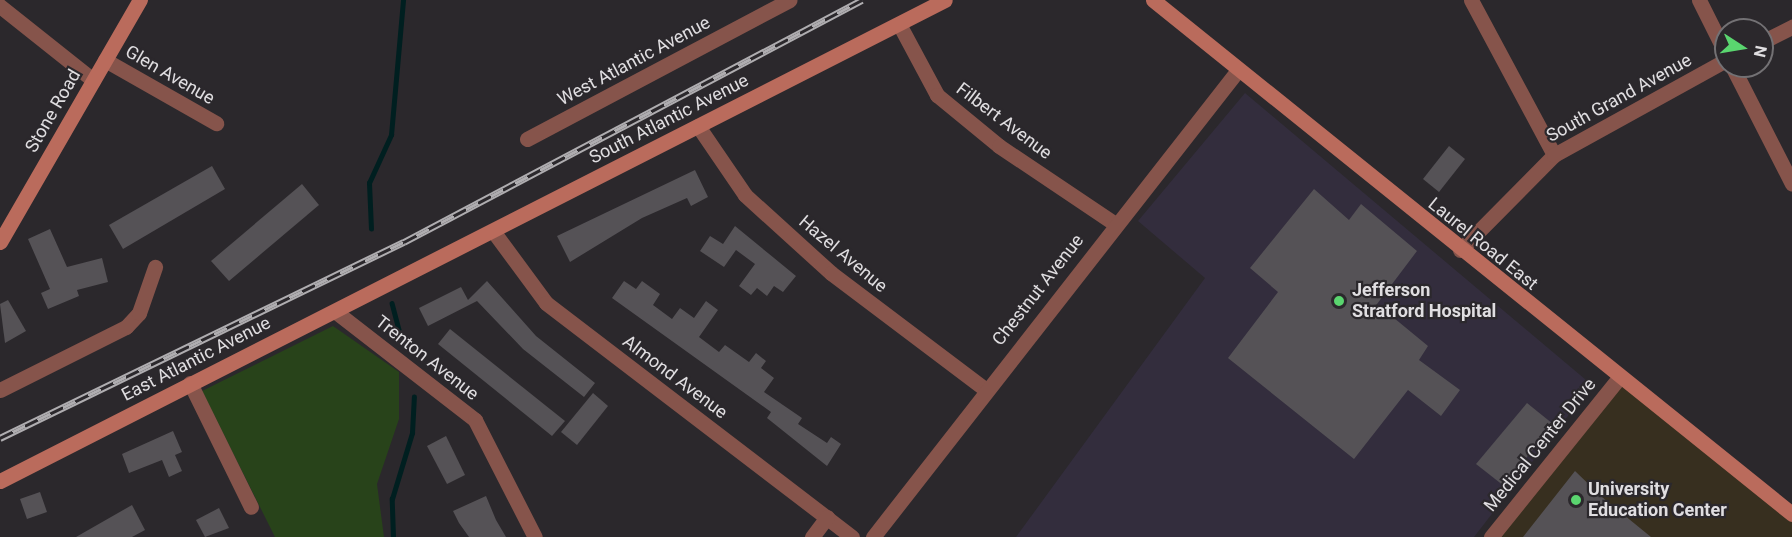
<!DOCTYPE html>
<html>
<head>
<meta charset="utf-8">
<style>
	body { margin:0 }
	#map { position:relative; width:1792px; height:537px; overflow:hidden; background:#2b282c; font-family:Roboto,sans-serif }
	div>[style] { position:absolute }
	.education>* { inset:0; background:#372f1f }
	.medical>* { inset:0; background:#332d3d }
	.green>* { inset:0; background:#28431a }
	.stream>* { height:4.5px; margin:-2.25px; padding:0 2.25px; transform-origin:2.25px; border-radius:2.25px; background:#001f20 }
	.building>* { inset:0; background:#555256 }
	.street>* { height:15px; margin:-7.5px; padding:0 7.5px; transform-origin:7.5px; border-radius:7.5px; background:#86544b }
	.secondary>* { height:15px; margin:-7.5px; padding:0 7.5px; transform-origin:7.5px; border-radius:7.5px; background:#ba6b5c }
	.rail>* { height:7px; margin-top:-3.5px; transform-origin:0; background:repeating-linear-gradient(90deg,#2b282c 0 14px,#afadb0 0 28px); box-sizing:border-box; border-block:2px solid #afadb0 }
	.dots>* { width:16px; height:16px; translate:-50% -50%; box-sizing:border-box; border:3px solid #2b282c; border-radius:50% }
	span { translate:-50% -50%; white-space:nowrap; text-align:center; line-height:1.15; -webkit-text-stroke:4.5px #2b282c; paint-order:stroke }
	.street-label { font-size:18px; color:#e0dee1 }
	.poi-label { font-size:18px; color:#e0dee1; font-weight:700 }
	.left { translate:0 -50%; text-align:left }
	.north { position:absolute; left:1714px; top:18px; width:60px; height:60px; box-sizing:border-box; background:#2b282c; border:2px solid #737174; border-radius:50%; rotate:102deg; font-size:16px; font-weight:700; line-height:24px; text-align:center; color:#e0dee1 }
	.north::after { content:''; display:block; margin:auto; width:21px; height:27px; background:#5ad56f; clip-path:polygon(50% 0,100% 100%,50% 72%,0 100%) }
</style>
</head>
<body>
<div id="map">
	<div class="education">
		<div style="clip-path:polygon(1619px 378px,1792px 514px,1792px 537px,1491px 537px)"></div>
	</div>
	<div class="medical">
		<div style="clip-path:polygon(1245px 93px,1592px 385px,1474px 537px,1016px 537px,1205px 278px,1138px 221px)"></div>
	</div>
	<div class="green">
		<div style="clip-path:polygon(333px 326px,399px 372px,399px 419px,377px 484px,384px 537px,275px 537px,202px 391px)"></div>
	</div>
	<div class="stream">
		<div style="left:371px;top:229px;width:46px;rotate:-92.5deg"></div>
		<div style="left:369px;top:183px;width:53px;rotate:-65.4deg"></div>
		<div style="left:391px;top:135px;width:136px;rotate:-84.9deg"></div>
		<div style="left:392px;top:303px;width:43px;rotate:75.3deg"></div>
		<div style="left:393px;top:537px;width:38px;rotate:-92deg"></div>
		<div style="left:392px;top:499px;width:69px;rotate:-73.1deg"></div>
		<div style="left:412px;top:433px;width:36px;rotate:-87deg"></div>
	</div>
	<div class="building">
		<div style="clip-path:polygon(1449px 146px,1465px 159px,1439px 192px,1423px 179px)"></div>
		<div style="clip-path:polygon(212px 166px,225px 189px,123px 249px,109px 225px)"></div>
		<div style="clip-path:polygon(695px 170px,708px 197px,691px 206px,687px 198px,642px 218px,570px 262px,557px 236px)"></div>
		<div style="clip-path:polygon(302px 184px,319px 205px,229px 281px,211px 261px)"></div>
		<div style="clip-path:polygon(1314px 189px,1349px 220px,1361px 204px,1417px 251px,1377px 304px,1428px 346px,1419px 360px,1460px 390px,1441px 416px,1408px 390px,1354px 459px,1228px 358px,1278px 292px,1250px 268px)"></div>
		<div style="clip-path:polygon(735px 226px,796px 276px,783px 292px,774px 286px,767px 296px,757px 288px,751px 295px,739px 286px,755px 264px,736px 250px,724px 267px,700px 251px,710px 236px,723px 244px)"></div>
		<div style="clip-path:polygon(50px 229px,67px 267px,102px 258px,108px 282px,77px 290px,79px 296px,48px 309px,41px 293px,50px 289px,28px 239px)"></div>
		<div style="clip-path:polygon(487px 281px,536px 336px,595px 383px,584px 397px,523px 349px,477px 301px,428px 326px,419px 308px,461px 287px,468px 300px)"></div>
		<div style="clip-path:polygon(624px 281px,636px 289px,642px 281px,660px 294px,653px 305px,672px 319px,680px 308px,694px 318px,706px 301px,718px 310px,699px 337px,719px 352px,725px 345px,749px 362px,756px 353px,766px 361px,761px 368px,774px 378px,764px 392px,802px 418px,798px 424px,827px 443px,831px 437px,841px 444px,827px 466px,767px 418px,771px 412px,612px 298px)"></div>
		<div style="clip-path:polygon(8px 300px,26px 331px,5px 343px,0 304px)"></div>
		<div style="clip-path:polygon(450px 329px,565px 421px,552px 436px,438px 344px)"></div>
		<div style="clip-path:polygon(593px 393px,608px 406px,577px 445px,561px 432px)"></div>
		<div style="clip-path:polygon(1527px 403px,1553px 424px,1504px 486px,1476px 464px)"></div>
		<div style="clip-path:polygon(173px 431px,182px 452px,175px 455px,182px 471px,169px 477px,162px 460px,129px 473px,122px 454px)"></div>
		<div style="clip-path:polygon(446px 436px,465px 475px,447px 484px,427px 446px)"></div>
		<div style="clip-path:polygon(1575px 471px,1602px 497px,1651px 537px,1523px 537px)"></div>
		<div style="clip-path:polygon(40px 492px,47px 512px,27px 519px,20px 499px)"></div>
		<div style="clip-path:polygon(486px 496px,496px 520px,506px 537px,469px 537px,459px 523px,453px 511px)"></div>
		<div style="clip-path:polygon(132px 505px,145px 530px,132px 537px,76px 537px)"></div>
		<div style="clip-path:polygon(219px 508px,229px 528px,205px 537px,196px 520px)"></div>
	</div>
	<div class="street">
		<div style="left:1471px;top:0;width:176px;rotate:61.8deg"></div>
		<div style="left:1699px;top:0;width:60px;rotate:63.4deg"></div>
		<div style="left:0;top:6px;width:119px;rotate:38.5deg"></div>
		<div style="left:899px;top:24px;width:81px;rotate:61.8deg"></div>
		<div style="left:937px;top:95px;width:80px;rotate:39.4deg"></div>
		<div style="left:999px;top:146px;width:140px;rotate:33.9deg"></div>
		<div style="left:1762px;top:42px;width:34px;rotate:-27deg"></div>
		<div style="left:105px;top:60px;width:128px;rotate:29.6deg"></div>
		<div style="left:1732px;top:66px;width:132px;rotate:63deg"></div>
		<div style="left:698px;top:126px;width:83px;rotate:55.7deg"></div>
		<div style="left:745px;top:195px;width:116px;rotate:42.2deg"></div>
		<div style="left:831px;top:273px;width:193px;rotate:37deg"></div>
		<div style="left:527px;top:139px;width:297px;rotate:-27.9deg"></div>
		<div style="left:493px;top:231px;width:89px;rotate:53.6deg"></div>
		<div style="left:546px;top:303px;width:385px;rotate:37.4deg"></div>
		<div style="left:1460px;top:250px;width:134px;rotate:-45.3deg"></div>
		<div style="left:1554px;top:155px;width:196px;rotate:-28.9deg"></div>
		<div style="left:336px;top:312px;width:176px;rotate:37.8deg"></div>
		<div style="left:475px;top:420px;width:131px;rotate:62.9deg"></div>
		<div style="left:190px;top:383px;width:138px;rotate:63.8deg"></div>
		<div style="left:0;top:390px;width:141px;rotate:-26.6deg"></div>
		<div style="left:126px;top:327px;width:19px;rotate:-47deg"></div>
		<div style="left:139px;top:313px;width:49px;rotate:-70.8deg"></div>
		<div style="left:812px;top:537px;width:25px;rotate:-53deg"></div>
		<div style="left:873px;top:537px;width:593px;rotate:-51.99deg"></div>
		<div style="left:1491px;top:537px;width:204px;rotate:-51.2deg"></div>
	</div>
	<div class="secondary">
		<div style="left:1153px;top:0;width:820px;rotate:38.81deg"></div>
		<div style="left:0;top:242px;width:280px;rotate:-60deg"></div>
		<div style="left:0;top:481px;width:1060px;rotate:-26.98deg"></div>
	</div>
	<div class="rail">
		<div style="left:0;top:438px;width:449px;rotate:-25.9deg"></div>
		<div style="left:404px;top:242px;width:518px;rotate:-27.85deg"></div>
	</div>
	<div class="dots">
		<div style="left:1339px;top:301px;background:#5ad56f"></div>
		<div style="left:1576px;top:500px;background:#5ad56f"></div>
	</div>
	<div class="street-label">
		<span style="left:634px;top:61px;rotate:-28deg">West Atlantic Avenue</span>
		<span style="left:170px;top:75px;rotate:30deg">Glen Avenue</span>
		<span style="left:1619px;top:98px;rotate:-29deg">South Grand Avenue</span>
		<span style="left:53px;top:111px;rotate:-60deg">Stone Road</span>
		<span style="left:669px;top:119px;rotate:-27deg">South Atlantic Avenue</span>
		<span style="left:1004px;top:121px;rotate:37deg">Filbert Avenue</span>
		<span style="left:1483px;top:244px;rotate:39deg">Laurel Road East</span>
		<span style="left:843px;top:254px;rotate:40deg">Hazel Avenue</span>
		<span style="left:1038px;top:290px;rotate:-52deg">Chestnut Avenue</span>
		<span style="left:427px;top:358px;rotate:38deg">Trenton Avenue</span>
		<span style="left:196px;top:359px;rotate:-27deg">East Atlantic Avenue</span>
		<span style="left:675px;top:377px;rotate:37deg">Almond Avenue</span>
		<span style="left:1540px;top:445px;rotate:-51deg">Medical Center Drive</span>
	</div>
	<div class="poi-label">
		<span class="left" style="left:1352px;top:301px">Jefferson<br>Stratford Hospital</span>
		<span class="left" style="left:1588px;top:500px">University<br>Education Center</span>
	</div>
	<div class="north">N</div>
</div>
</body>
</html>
